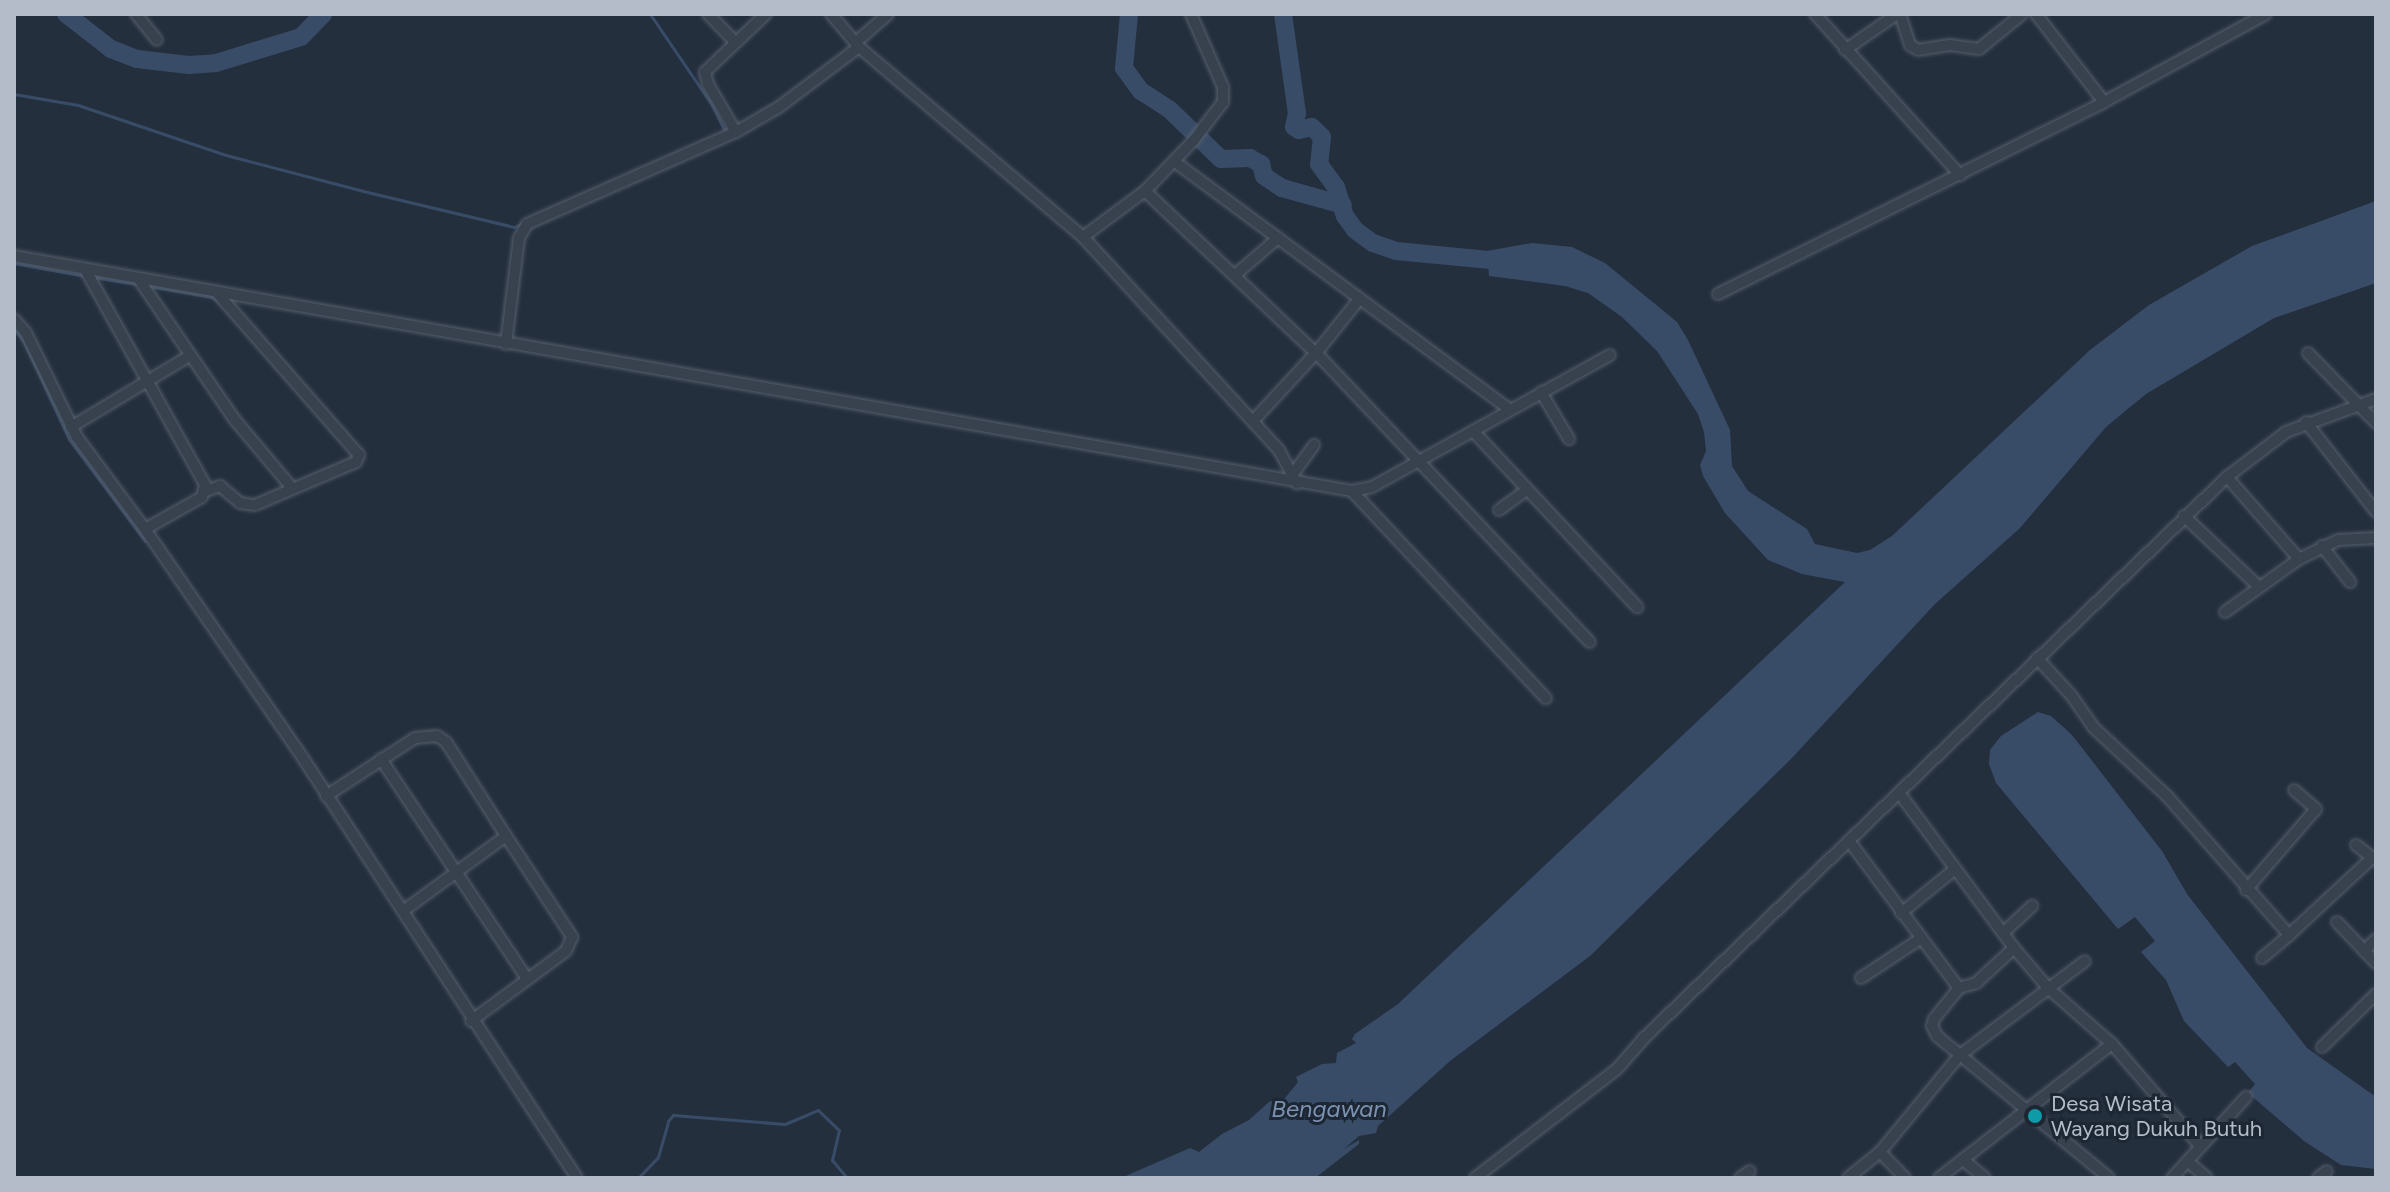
<!DOCTYPE html>
<html>
<head>
<meta charset="utf-8">
<style>
	body { margin:0 }
	#map { position:relative; width:2390px; height:1192px; overflow:hidden; background:#242f3e; font-family:Figtree,sans-serif }
	div>[style] { position:absolute }
	.water>* { inset:0; background:#394c67 }
	.stream>* { height:3px; margin:-1.5px; padding:0 1.5px; transform-origin:1.5px; border-radius:1.5px; background:#394c67 }
	.river>* { height:18px; margin:-9px; padding:0 9px; transform-origin:9px; border-radius:9px; background:#394c67 }
	.roads { filter:drop-shadow(0 0 2px #565f6c) drop-shadow(0 0 2px #565f6c) }
	.minor>* { height:10px; margin:-5px; padding:0 5px; transform-origin:5px; border-radius:5px; background:#38414e }
	.dots>* { width:22px; height:22px; translate:-50% -50%; box-sizing:border-box; border:4px solid #1d2633; border-radius:50% }
	span { translate:-50% -50%; white-space:nowrap; text-align:center; line-height:1.15; -webkit-text-stroke:6px #1d2633; paint-order:stroke }
	.poi-label { font-size:22px; color:#b4bcc9 }
	.left { translate:0 -50%; text-align:left }
	.water-label { font-size:24px; color:#7c92b1; font-style:italic }
	.frame { position:absolute; inset:0; border:16px solid #b4bcc9; pointer-events:none }
</style>
</head>
<body>
<div id="map">
	<div class="water">
		<div style="clip-path:polygon(2376px 201px,2376px 283px,2274px 318px,2146px 394px,2106px 427px,2020px 528px,1935px 604px,1790px 760px,1590px 956px,1450px 1061px,1378px 1126px,1376px 1133px,1359px 1136px,1344px 1149px,1359px 1140px,1359px 1144px,1315px 1178px,1121px 1178px,1190px 1148px,1199px 1152px,1222px 1134px,1249px 1120px,1270px 1101px,1281px 1103px,1298px 1082px,1296px 1077px,1322px 1064px,1336px 1063px,1337px 1053px,1356px 1043px,1352px 1039px,1355px 1034px,1398px 1004px,1845px 582px,1802px 574px,1768px 560px,1725px 513px,1703px 476px,1700px 465px,1706px 451px,1704px 432px,1698px 414px,1657px 351px,1622px 317px,1588px 293px,1565px 286px,1489px 276px,1487px 251px,1532px 243px,1572px 247px,1605px 263px,1677px 322px,1688px 340px,1730px 430px,1732px 466px,1748px 491px,1807px 529px,1815px 544px,1857px 553px,1870px 550px,1892px 536px,2090px 350px,2149px 305px,2252px 246px)"></div>
		<div style="clip-path:polygon(2038px 712px,2051px 716px,2072px 735px,2162px 851px,2187px 894px,2307px 1048px,2376px 1097px,2376px 1169px,2341px 1165px,2304px 1141px,2248px 1093px,2255px 1084px,2235px 1062px,2228px 1067px,2184px 1021px,2166px 980px,2141px 952px,2155px 941px,2135px 917px,2118px 929px,1996px 783px,1989px 764px,1990px 750px,2001px 736px)"></div>
	</div>
	<div class="stream">
		<div style="left:650px;top:14px;width:110px;rotate:55.7deg"></div>
		<div style="left:712px;top:105px;width:30px;rotate:64deg"></div>
		<div style="left:14px;top:94px;width:65px;rotate:9.8deg"></div>
		<div style="left:78px;top:105px;width:156px;rotate:18.7deg"></div>
		<div style="left:226px;top:155px;width:142px;rotate:14.7deg"></div>
		<div style="left:363px;top:191px;width:155px;rotate:13.4deg"></div>
		<div style="left:514px;top:227px;width:12px;rotate:-24deg"></div>
		<div style="left:14px;top:263px;width:72px;rotate:10.4deg"></div>
		<div style="left:93px;top:277px;width:44px;rotate:9.2deg"></div>
		<div style="left:148px;top:286px;width:65px;rotate:9.8deg"></div>
		<div style="left:212px;top:297px;width:7px;rotate:34deg"></div>
		<div style="left:14px;top:329px;width:16px;rotate:52deg"></div>
		<div style="left:24px;top:342px;width:107px;rotate:65.1deg"></div>
		<div style="left:69px;top:439px;width:127px;rotate:53.3deg"></div>
		<div style="left:638px;top:1178px;width:29px;rotate:-46deg"></div>
		<div style="left:658px;top:1157px;width:37px;rotate:-74deg"></div>
		<div style="left:668px;top:1121px;width:8px;rotate:-50deg"></div>
		<div style="left:673px;top:1115px;width:112px;rotate:4.6deg"></div>
		<div style="left:785px;top:1124px;width:36px;rotate:-23deg"></div>
		<div style="left:818px;top:1110px;width:29px;rotate:44deg"></div>
		<div style="left:839px;top:1130px;width:31px;rotate:103deg"></div>
		<div style="left:832px;top:1160px;width:23px;rotate:50deg"></div>
	</div>
	<div class="river">
		<div style="left:66px;top:14px;width:57px;rotate:37.9deg"></div>
		<div style="left:111px;top:49px;width:28px;rotate:21deg"></div>
		<div style="left:137px;top:59px;width:52px;rotate:6.6deg"></div>
		<div style="left:189px;top:65px;width:27px;rotate:-4deg"></div>
		<div style="left:216px;top:63px;width:89px;rotate:-17deg"></div>
		<div style="left:301px;top:37px;width:32px;rotate:-46deg"></div>
		<div style="left:1129px;top:14px;width:54px;rotate:95.3deg"></div>
		<div style="left:1124px;top:68px;width:29px;rotate:54deg"></div>
		<div style="left:1141px;top:91px;width:33px;rotate:33deg"></div>
		<div style="left:1169px;top:109px;width:72px;rotate:43.9deg"></div>
		<div style="left:1221px;top:159px;width:29px;rotate:-2deg"></div>
		<div style="left:1250px;top:158px;width:13px;rotate:29deg"></div>
		<div style="left:1261px;top:164px;width:12px;rotate:76deg"></div>
		<div style="left:1264px;top:176px;width:22px;rotate:34deg"></div>
		<div style="left:1282px;top:188px;width:63px;rotate:15.6deg"></div>
		<div style="left:1283px;top:14px;width:100px;rotate:82deg"></div>
		<div style="left:1297px;top:113px;width:14px;rotate:102deg"></div>
		<div style="left:1294px;top:127px;width:6px;rotate:31deg"></div>
		<div style="left:1299px;top:130px;width:13px;rotate:-13deg"></div>
		<div style="left:1312px;top:127px;width:14px;rotate:45deg"></div>
		<div style="left:1322px;top:137px;width:27px;rotate:96deg"></div>
		<div style="left:1319px;top:164px;width:29px;rotate:54deg"></div>
		<div style="left:1336px;top:187px;width:30px;rotate:73deg"></div>
		<div style="left:1345px;top:216px;width:17px;rotate:54deg"></div>
		<div style="left:1355px;top:230px;width:22px;rotate:36deg"></div>
		<div style="left:1373px;top:243px;width:24px;rotate:19deg"></div>
		<div style="left:1396px;top:251px;width:116px;rotate:5.5deg"></div>
	</div>
	<div class="roads">
		<div class="minor">
			<div style="left:136px;top:14px;width:33px;rotate:51deg"></div>
			<div style="left:708px;top:14px;width:39px;rotate:46deg"></div>
			<div style="left:831px;top:14px;width:43px;rotate:49.7deg"></div>
			<div style="left:859px;top:47px;width:294px;rotate:40.3deg"></div>
			<div style="left:1083px;top:237px;width:289px;rotate:47.4deg"></div>
			<div style="left:1279px;top:450px;width:38px;rotate:62deg"></div>
			<div style="left:1815px;top:14px;width:217px;rotate:48deg"></div>
			<div style="left:1900px;top:14px;width:33px;rotate:72deg"></div>
			<div style="left:1910px;top:45px;width:9px;rotate:32deg"></div>
			<div style="left:1918px;top:50px;width:32px;rotate:-9deg"></div>
			<div style="left:1950px;top:45px;width:29px;rotate:8deg"></div>
			<div style="left:1979px;top:49px;width:55px;rotate:-39.1deg"></div>
			<div style="left:2036px;top:14px;width:111px;rotate:52.3deg"></div>
			<div style="left:855px;top:43px;width:44px;rotate:-41.3deg"></div>
			<div style="left:1845px;top:50px;width:63px;rotate:-34.7deg"></div>
			<div style="left:736px;top:132px;width:56px;rotate:-120.3deg"></div>
			<div style="left:708px;top:84px;width:12px;rotate:-104deg"></div>
			<div style="left:705px;top:72px;width:84px;rotate:-43.6deg"></div>
			<div style="left:1175px;top:162px;width:415px;rotate:36.5deg"></div>
			<div style="left:1145px;top:191px;width:245px;rotate:43.5deg"></div>
			<div style="left:1323px;top:360px;width:388px;rotate:46.6deg"></div>
			<div style="left:1083px;top:237px;width:77px;rotate:-36.6deg"></div>
			<div style="left:1145px;top:191px;width:71px;rotate:-46.1deg"></div>
			<div style="left:1194px;top:140px;width:48px;rotate:-52.7deg"></div>
			<div style="left:1223px;top:102px;width:15px;rotate:-90deg"></div>
			<div style="left:1223px;top:87px;width:80px;rotate:-113.7deg"></div>
			<div style="left:14px;top:256px;width:1358px;rotate:9.96deg"></div>
			<div style="left:1352px;top:491px;width:20px;rotate:-11deg"></div>
			<div style="left:1372px;top:487px;width:272px;rotate:-29deg"></div>
			<div style="left:85px;top:269px;width:247px;rotate:60.9deg"></div>
			<div style="left:205px;top:485px;width:12px;rotate:104deg"></div>
			<div style="left:202px;top:497px;width:65px;rotate:150.7deg"></div>
			<div style="left:1235px;top:275px;width:57px;rotate:-40.7deg"></div>
			<div style="left:138px;top:278px;width:172px;rotate:55.7deg"></div>
			<div style="left:235px;top:420px;width:89px;rotate:50deg"></div>
			<div style="left:1718px;top:294px;width:431px;rotate:-26.4deg"></div>
			<div style="left:2104px;top:102px;width:184px;rotate:-28.5deg"></div>
			<div style="left:14px;top:319px;width:18px;rotate:49deg"></div>
			<div style="left:26px;top:333px;width:116px;rotate:63.9deg"></div>
			<div style="left:77px;top:437px;width:114px;rotate:53.5deg"></div>
			<div style="left:145px;top:529px;width:267px;rotate:55.4deg"></div>
			<div style="left:297px;top:749px;width:512px;rotate:56.87deg"></div>
			<div style="left:506px;top:344px;width:107px;rotate:-83deg"></div>
			<div style="left:519px;top:238px;width:16px;rotate:-60deg"></div>
			<div style="left:527px;top:224px;width:228px;rotate:-23.8deg"></div>
			<div style="left:736px;top:132px;width:50px;rotate:-30.2deg"></div>
			<div style="left:779px;top:107px;width:100px;rotate:-36.9deg"></div>
			<div style="left:2308px;top:353px;width:98px;rotate:45.8deg"></div>
			<div style="left:1541px;top:392px;width:55px;rotate:59.2deg"></div>
			<div style="left:1253px;top:421px;width:93px;rotate:-47.2deg"></div>
			<div style="left:1316px;top:353px;width:70px;rotate:-51.3deg"></div>
			<div style="left:2306px;top:422px;width:114px;rotate:52.1deg"></div>
			<div style="left:71px;top:427px;width:138px;rotate:-31deg"></div>
			<div style="left:1473px;top:431px;width:241px;rotate:47deg"></div>
			<div style="left:1293px;top:474px;width:36px;rotate:-54deg"></div>
			<div style="left:2227px;top:477px;width:109px;rotate:48.7deg"></div>
			<div style="left:2299px;top:559px;width:43px;rotate:-26deg"></div>
			<div style="left:2338px;top:540px;width:38px;rotate:-3deg"></div>
			<div style="left:206px;top:491px;width:15px;rotate:-20deg"></div>
			<div style="left:220px;top:486px;width:26px;rotate:40deg"></div>
			<div style="left:240px;top:503px;width:15px;rotate:8deg"></div>
			<div style="left:255px;top:505px;width:110px;rotate:-23.1deg"></div>
			<div style="left:356px;top:462px;width:8px;rotate:-67deg"></div>
			<div style="left:359px;top:455px;width:214px;rotate:-131.2deg"></div>
			<div style="left:1352px;top:491px;width:284px;rotate:46.9deg"></div>
			<div style="left:1499px;top:510px;width:32px;rotate:-36deg"></div>
			<div style="left:2184px;top:516px;width:102px;rotate:43.4deg"></div>
			<div style="left:2322px;top:546px;width:46px;rotate:52.1deg"></div>
			<div style="left:2225px;top:612px;width:91px;rotate:-35.6deg"></div>
			<div style="left:2037px;top:658px;width:50px;rotate:47.4deg"></div>
			<div style="left:2071px;top:695px;width:39px;rotate:55deg"></div>
			<div style="left:2093px;top:727px;width:101px;rotate:43deg"></div>
			<div style="left:2167px;top:796px;width:185px;rotate:48.7deg"></div>
			<div style="left:2289px;top:935px;width:113px;rotate:-42.9deg"></div>
			<div style="left:381px;top:759px;width:264px;rotate:56.4deg"></div>
			<div style="left:1900px;top:794px;width:192px;rotate:53.5deg"></div>
			<div style="left:2014px;top:948px;width:52px;rotate:49.6deg"></div>
			<div style="left:2048px;top:988px;width:85px;rotate:41.2deg"></div>
			<div style="left:2112px;top:1044px;width:135px;rotate:49.2deg"></div>
			<div style="left:326px;top:796px;width:106px;rotate:-33.1deg"></div>
			<div style="left:415px;top:738px;width:22px;rotate:-5deg"></div>
			<div style="left:437px;top:736px;width:11px;rotate:34deg"></div>
			<div style="left:446px;top:742px;width:112px;rotate:57.4deg"></div>
			<div style="left:1850px;top:842px;width:182px;rotate:53.3deg"></div>
			<div style="left:1959px;top:988px;width:40px;rotate:129deg"></div>
			<div style="left:1934px;top:1019px;width:7px;rotate:106deg"></div>
			<div style="left:1932px;top:1026px;width:11px;rotate:63deg"></div>
			<div style="left:1937px;top:1036px;width:223px;rotate:39.5deg"></div>
			<div style="left:2356px;top:845px;width:24px;rotate:38deg"></div>
			<div style="left:2246px;top:890px;width:107px;rotate:-49.2deg"></div>
			<div style="left:2316px;top:809px;width:29px;rotate:-139deg"></div>
			<div style="left:403px;top:911px;width:127px;rotate:-36.1deg"></div>
			<div style="left:506px;top:836px;width:121px;rotate:56.8deg"></div>
			<div style="left:572px;top:937px;width:15px;rotate:113deg"></div>
			<div style="left:566px;top:951px;width:118px;rotate:143.6deg"></div>
			<div style="left:1901px;top:913px;width:70px;rotate:-39.2deg"></div>
			<div style="left:2337px;top:922px;width:57px;rotate:46.4deg"></div>
			<div style="left:2003px;top:933px;width:40px;rotate:-43deg"></div>
			<div style="left:2364px;top:951px;width:17px;rotate:-45deg"></div>
			<div style="left:2262px;top:958px;width:35px;rotate:-40deg"></div>
			<div style="left:1861px;top:978px;width:71px;rotate:-33.5deg"></div>
			<div style="left:1959px;top:988px;width:18px;rotate:-16deg"></div>
			<div style="left:1976px;top:983px;width:52px;rotate:-42.6deg"></div>
			<div style="left:2322px;top:1047px;width:76px;rotate:-44.5deg"></div>
			<div style="left:1880px;top:1152px;width:36px;rotate:46deg"></div>
			<div style="left:1963px;top:1160px;width:28px;rotate:39deg"></div>
			<div style="left:2187px;top:1161px;width:26px;rotate:40deg"></div>
			<div style="left:1475px;top:1178px;width:179px;rotate:-37.5deg"></div>
			<div style="left:1617px;top:1069px;width:41px;rotate:-48.9deg"></div>
			<div style="left:1644px;top:1038px;width:809px;rotate:-43.9deg"></div>
			<div style="left:2227px;top:477px;width:74px;rotate:-37.3deg"></div>
			<div style="left:2286px;top:432px;width:96px;rotate:-20.1deg"></div>
			<div style="left:1740px;top:1178px;width:12px;rotate:-35deg"></div>
			<div style="left:1848px;top:1178px;width:41px;rotate:-39.1deg"></div>
			<div style="left:1880px;top:1152px;width:126px;rotate:-50.5deg"></div>
			<div style="left:1960px;top:1055px;width:156px;rotate:-36.9deg"></div>
			<div style="left:1939px;top:1178px;width:219px;rotate:-37.8deg"></div>
			<div style="left:2172px;top:1178px;width:110px;rotate:-47.6deg"></div>
			<div style="left:2318px;top:1178px;width:11px;rotate:-38deg"></div>
		</div>
	</div>
	<div class="dots">
		<div style="left:2035px;top:1116px;background:#0f9aa8"></div>
	</div>
	<div class="poi-label">
		<span class="left" style="left:2051px;top:1116px">Desa Wisata<br>Wayang Dukuh Butuh</span>
	</div>
	<div class="water-label">
		<span style="left:1329px;top:1109px">Bengawan</span>
	</div>
	<div class="frame"></div>
</div>
</body>
</html>
